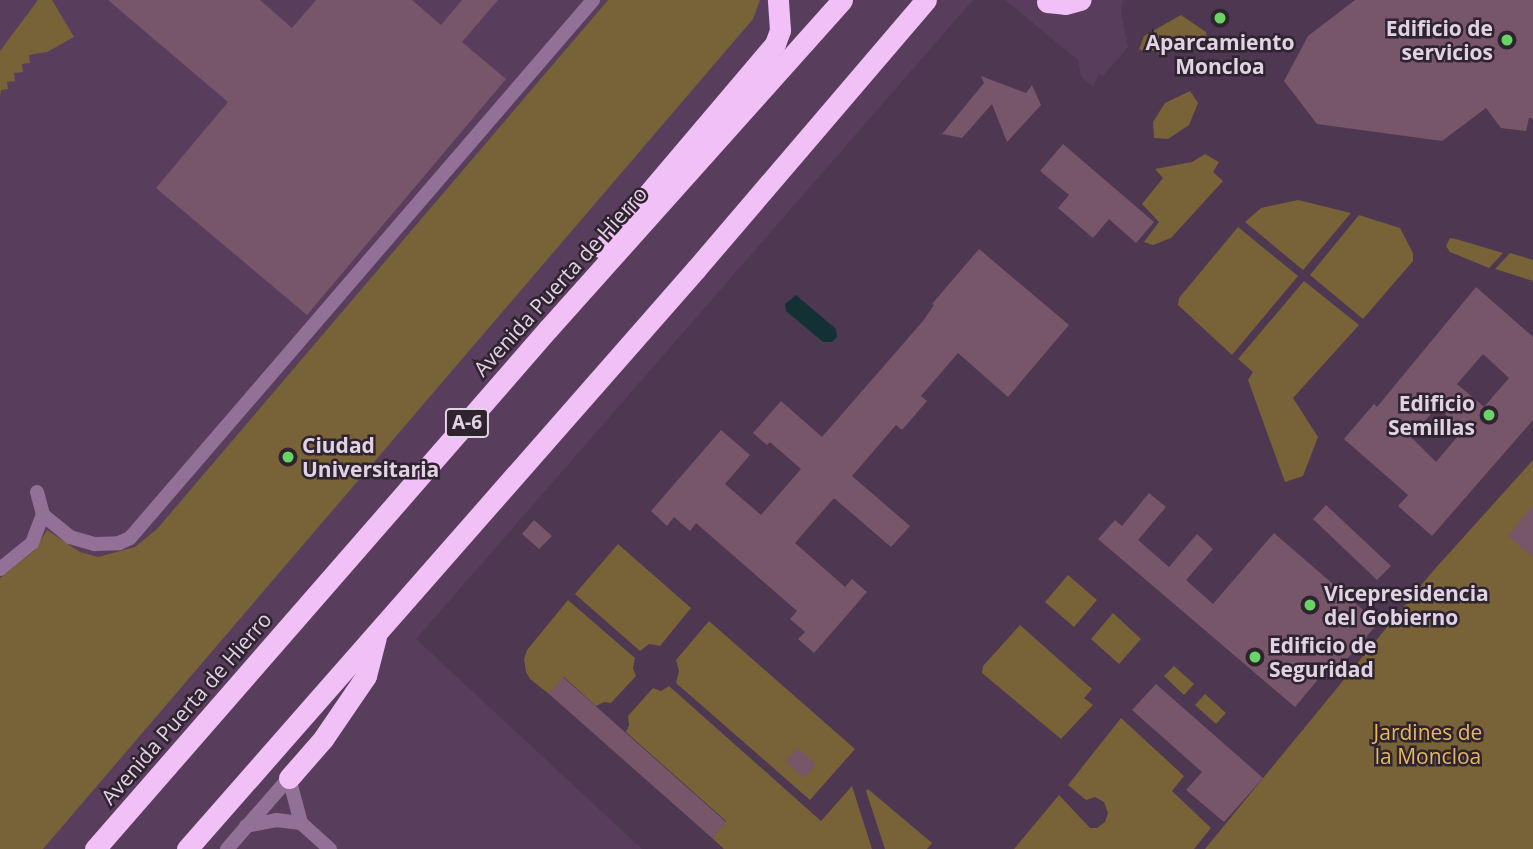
<!DOCTYPE html>
<html>
<head>
<meta charset="utf-8">
<style>
	body { margin:0 }
	#map { position:relative; width:1533px; height:849px; overflow:hidden; background:#4e3751; font-family:"Open Sans",sans-serif }
	div>[style] { position:absolute }
	.built>* { inset:0; background:#593d5d }
	.green>* { inset:0; background:#786237 }
	.water>* { inset:0; background:#133134 }
	.building>* { inset:0; background:#78566a }
	.street>* { height:14px; margin:-7px; padding:0 7px; transform-origin:7px; border-radius:7px; background:#937196 }
	.highway>* { height:21px; margin:-10.5px; padding:0 10.5px; transform-origin:10.5px; border-radius:10.5px; background:#f1c0f6 }
	.dots>* { width:19px; height:19px; translate:-50% -50%; box-sizing:border-box; border:4px solid #2e232f; border-radius:50% }
	span { translate:-50% -50%; white-space:nowrap; text-align:center; line-height:1.15; -webkit-text-stroke:5px #2e232f; paint-order:stroke }
	.shield-label span { padding:2px 5px; background:#2e232f; border:2px solid; border-radius:5px; -webkit-text-stroke-width:0 }
	.shield-label { font-size:19px; color:#e1d3e3; font-weight:700 }
	.poi-label { font-size:21px; color:#e1d3e3; font-weight:700 }
	.right { translate:-100% -50%; text-align:right }
	.left { translate:0 -50%; text-align:left }
	.street-label { font-size:21px; color:#e1d3e3 }
	.park-label { font-size:21px; color:#e7b95e }
</style>
</head>
<body>
<div id="map">
	<div class="built">
		<div style="clip-path:polygon(0 0,973px 0,416px 639px,642px 849px,0 849px)"></div>
		<div style="clip-path:polygon(1005px 0,1123px 0,1121px 12px,1128px 47px,1103px 76px,1099px 74px,1093px 87px,1081px 77px,1078px 60px)"></div>
	</div>
	<div class="green">
		<div style="clip-path:polygon(38px 0,52px 0,74px 37px,47px 52px,29px 55px,30px 63px,22px 64px,23px 72px,14px 73px,15px 81px,7px 82px,8px 89px,1px 90px,0 97px,0 51px)"></div>
		<div style="clip-path:polygon(608px 0,760px 0,753px 19px,43px 849px,0 849px,0 578px,34px 551px,47px 530px,80px 552px,98px 557px,135px 547px,157px 529px)"></div>
		<div style="clip-path:polygon(1181px 15px,1206px 32px,1207px 39px,1202px 44px,1176px 45px,1160px 55px,1150px 49px,1144px 52px,1139px 49px,1144px 36px)"></div>
		<div style="clip-path:polygon(1190px 91px,1198px 103px,1189px 125px,1168px 139px,1154px 138px,1153px 122px,1165px 103px)"></div>
		<div style="clip-path:polygon(1205px 154px,1219px 162px,1213px 172px,1223px 181px,1171px 238px,1153px 245px,1144px 242px,1159px 222px,1142px 204px,1163px 178px,1155px 169px,1192px 162px)"></div>
		<div style="clip-path:polygon(1298px 200px,1351px 213px,1303px 270px,1245px 222px,1261px 208px)"></div>
		<div style="clip-path:polygon(1359px 215px,1400px 228px,1413px 253px,1413px 261px,1363px 319px,1310px 275px)"></div>
		<div style="clip-path:polygon(1238px 227px,1298px 276px,1232px 355px,1178px 305px,1179px 298px)"></div>
		<div style="clip-path:polygon(1450px 238px,1456px 239px,1503px 253px,1489px 268px,1450px 252px,1446px 246px)"></div>
		<div style="clip-path:polygon(1510px 253px,1533px 260px,1533px 281px,1495px 269px)"></div>
		<div style="clip-path:polygon(1304px 281px,1359px 325px,1293px 398px,1318px 437px,1303px 476px,1285px 482px,1248px 380px,1253px 372px,1238px 359px)"></div>
		<div style="clip-path:polygon(1533px 460px,1533px 849px,1205px 849px,1433px 571px)"></div>
		<div style="clip-path:polygon(618px 544px,691px 608px,660px 646px,649px 644px,640px 651px,575px 594px)"></div>
		<div style="clip-path:polygon(1068px 575px,1097px 600px,1074px 627px,1045px 602px)"></div>
		<div style="clip-path:polygon(568px 600px,635px 658px,633px 668px,636px 676px,611px 703px,604px 702px,596px 706px,564px 677px,549px 694px,530px 679px,526px 672px,524px 659px,527px 650px)"></div>
		<div style="clip-path:polygon(1113px 613px,1141px 639px,1119px 664px,1091px 639px)"></div>
		<div style="clip-path:polygon(709px 621px,855px 749px,810px 800px,676px 683px,679px 671px,676px 660px)"></div>
		<div style="clip-path:polygon(1020px 625px,1092px 689px,1084px 698px,1093px 705px,1061px 739px,982px 673px,983px 666px)"></div>
		<div style="clip-path:polygon(1174px 666px,1194px 684px,1184px 695px,1164px 676px)"></div>
		<div style="clip-path:polygon(669px 686px,821px 821px,852px 786px,872px 849px,724px 849px,712px 838px,726px 821px,626px 732px,629px 725px,628px 716px,653px 688px,661px 691px)"></div>
		<div style="clip-path:polygon(1205px 694px,1226px 713px,1216px 724px,1195px 705px)"></div>
		<div style="clip-path:polygon(1121px 718px,1184px 776px,1172px 791px,1211px 828px,1194px 849px,1014px 849px,1059px 795px,1090px 828px,1097px 828px,1105px 822px,1108px 813px,1104px 802px,1095px 797px,1086px 800px,1068px 785px)"></div>
		<div style="clip-path:polygon(868px 789px,932px 843px,927px 849px,885px 849px,866px 791px)"></div>
	</div>
	<div class="water">
		<div style="clip-path:polygon(796px 295px,836px 329px,837px 337px,832px 342px,823px 342px,786px 311px,785px 304px)"></div>
	</div>
	<div class="building">
		<div style="clip-path:polygon(108px 0,260px 0,292px 28px,316px 0,412px 0,441px 25px,462px 0,498px 0,462px 42px,506px 79px,307px 315px,156px 188px,228px 102px)"></div>
		<div style="clip-path:polygon(1355px 0,1533px 0,1533px 119px,1529px 118px,1526px 131px,1501px 128px,1486px 108px,1442px 141px,1317px 124px,1284px 81px,1308px 36px)"></div>
		<div style="clip-path:polygon(981px 76px,1026px 93px,1032px 85px,1041px 105px,1007px 142px,992px 104px,962px 138px,942px 134px,984px 83px)"></div>
		<div style="clip-path:polygon(1063px 144px,1154px 222px,1136px 243px,1109px 219px,1093px 238px,1058px 208px,1069px 195px,1040px 171px)"></div>
		<div style="clip-path:polygon(979px 249px,1069px 325px,1008px 397px,958px 353px,921px 396px,927px 401px,902px 430px,896px 425px,852px 476px,910px 526px,891px 547px,834px 498px,795px 543px,845px 587px,852px 579px,867px 592px,814px 653px,798px 639px,805px 632px,790px 619px,797px 611px,696px 523px,690px 531px,674px 517px,667px 526px,651px 511px,721px 430px,750px 455px,725px 484px,761px 515px,801px 469px,770px 442px,767px 445px,753px 433px,781px 401px,822px 437px,923px 321px,934px 305px,932px 304px)"></div>
		<div style="clip-path:polygon(evenodd,1476px 287px,1533px 337px,1533px 420px,1432px 536px,1398px 506px,1408px 495px,1344px 439px,1374px 404px,1377px 407px,1476px 287px,1483px 354px,1509px 378px,1484px 407px,1457px 384px,1483px 354px,1476px 287px,1437px 407px,1463px 430px,1436px 462px,1411px 437px,1437px 407px)"></div>
		<div style="clip-path:polygon(1149px 493px,1166px 507px,1138px 540px,1169px 567px,1197px 534px,1213px 549px,1186px 580px,1213px 604px,1274px 533px,1378px 623px,1337px 671px,1330px 665px,1295px 707px,1098px 539px,1115px 520px,1122px 526px)"></div>
		<div style="clip-path:polygon(1326px 505px,1391px 566px,1377px 580px,1313px 519px)"></div>
		<div style="clip-path:polygon(1533px 505px,1533px 557px,1508px 536px)"></div>
		<div style="clip-path:polygon(534px 520px,552px 536px,539px 549px,522px 534px)"></div>
		<div style="clip-path:polygon(563px 677px,726px 822px,712px 838px,549px 694px)"></div>
		<div style="clip-path:polygon(1156px 684px,1263px 778px,1224px 822px,1186px 790px,1202px 772px,1132px 710px)"></div>
		<div style="clip-path:polygon(797px 748px,816px 764px,804px 778px,786px 762px)"></div>
	</div>
	<div class="street">
		<div style="left:37px;top:492px;width:24px;rotate:75deg"></div>
		<div style="left:43px;top:515px;width:35px;rotate:39deg"></div>
		<div style="left:70px;top:537px;width:26px;rotate:16deg"></div>
		<div style="left:95px;top:544px;width:24px;rotate:-2deg"></div>
		<div style="left:119px;top:543px;width:12px;rotate:-24deg"></div>
		<div style="left:130px;top:538px;width:710px;rotate:-49.28deg"></div>
		<div style="left:0;top:569px;width:41px;rotate:-39.1deg"></div>
		<div style="left:32px;top:543px;width:30px;rotate:-69deg"></div>
		<div style="left:289px;top:778px;width:47px;rotate:75.1deg"></div>
		<div style="left:301px;top:823px;width:39px;rotate:42deg"></div>
		<div style="left:246px;top:826px;width:31px;rotate:-11deg"></div>
		<div style="left:276px;top:820px;width:25px;rotate:7deg"></div>
		<div style="left:227px;top:849px;width:94px;rotate:-48.9deg"></div>
	</div>
	<div class="highway">
		<div style="left:1047px;top:2px;width:18px;rotate:6deg"></div>
		<div style="left:1065px;top:4px;width:16px;rotate:-15deg"></div>
		<div style="left:602px;top:248px;width:267px;rotate:-49.7deg"></div>
		<div style="left:775px;top:44px;width:15px;rotate:-70deg"></div>
		<div style="left:780px;top:30px;width:30px;rotate:-94deg"></div>
		<div style="left:289px;top:778px;width:52px;rotate:-48.9deg"></div>
		<div style="left:323px;top:739px;width:76px;rotate:-55.7deg"></div>
		<div style="left:366px;top:676px;width:40px;rotate:-75.6deg"></div>
		<div style="left:95px;top:849px;width:690px;rotate:-48.94deg"></div>
		<div style="left:548px;top:329px;width:441px;rotate:-48.2deg"></div>
		<div style="left:187px;top:849px;width:772px;rotate:-48.73deg"></div>
		<div style="left:696px;top:269px;width:354px;rotate:-49.5deg"></div>
	</div>
	<div class="dots">
		<div style="left:1220px;top:18px;background:#68d465"></div>
		<div style="left:1507px;top:40px;background:#68d465"></div>
		<div style="left:1489px;top:415px;background:#68d465"></div>
		<div style="left:288px;top:457px;background:#68d465"></div>
		<div style="left:1310px;top:605px;background:#68d465"></div>
		<div style="left:1255px;top:657px;background:#68d465"></div>
	</div>
	<div class="shield-label">
		<span style="left:467px;top:423px">A-6</span>
	</div>
	<div class="poi-label">
		<span class="right" style="left:1493px;top:40px">Edificio de<br>servicios</span>
		<span style="left:1220px;top:54px">Aparcamiento<br>Moncloa</span>
		<span class="right" style="left:1475px;top:415px">Edificio<br>Semillas</span>
		<span class="left" style="left:302px;top:457px">Ciudad<br>Universitaria</span>
		<span class="left" style="left:1324px;top:605px">Vicepresidencia<br>del Gobierno</span>
		<span class="left" style="left:1269px;top:657px">Edificio de<br>Seguridad</span>
	</div>
	<div class="street-label">
		<span style="left:560px;top:281px;rotate:-48deg">Avenida Puerta de Hierro</span>
		<span style="left:186px;top:708px;rotate:-49deg">Avenida Puerta de Hierro</span>
	</div>
	<div class="park-label">
		<span style="left:1428px;top:744px">Jardines de<br>la Moncloa</span>
	</div>
</div>
</body>
</html>
